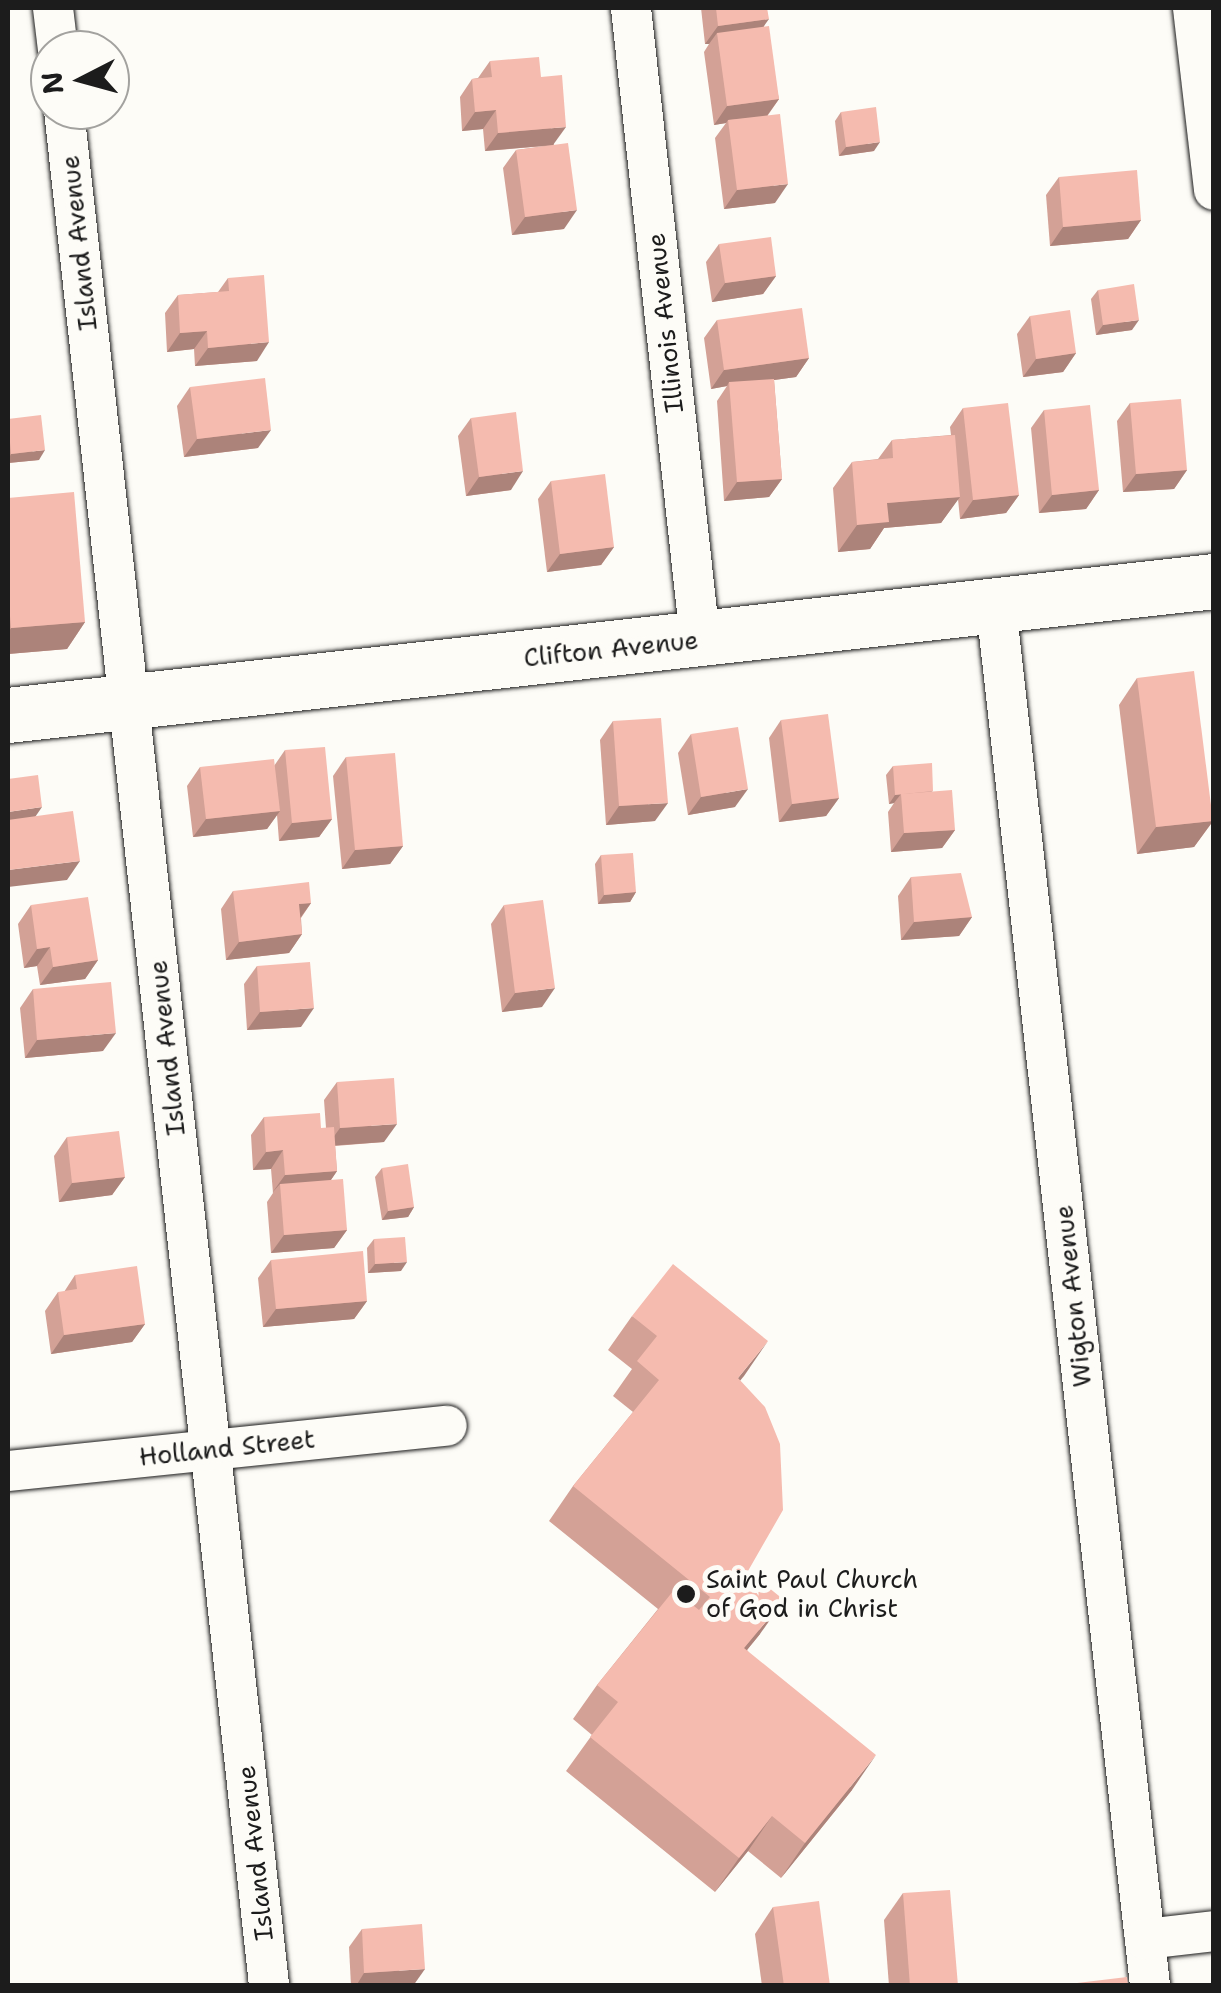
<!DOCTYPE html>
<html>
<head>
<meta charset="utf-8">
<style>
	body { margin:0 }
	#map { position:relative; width:1221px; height:1993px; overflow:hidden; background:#fdfcf7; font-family:"Shantell Sans",sans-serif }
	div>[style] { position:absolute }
	.roads { filter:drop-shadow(0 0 2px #1c1c1c) drop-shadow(0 0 2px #1c1c1c) }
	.street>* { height:40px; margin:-20px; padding:0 20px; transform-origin:20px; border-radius:20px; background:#fdfcf7 }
	.secondary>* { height:55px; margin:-27.5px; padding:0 27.5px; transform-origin:27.5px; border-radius:27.5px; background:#fdfcf7 }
	.wall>* { inset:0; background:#d3a196 }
	.shaded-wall>* { inset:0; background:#ac837a }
	.building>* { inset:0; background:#f5bbaf }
	.dots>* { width:28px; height:28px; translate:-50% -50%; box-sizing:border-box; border:5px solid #fdfcf7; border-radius:50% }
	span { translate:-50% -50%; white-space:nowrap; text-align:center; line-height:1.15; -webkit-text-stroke:10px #fdfcf7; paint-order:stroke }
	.street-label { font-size:25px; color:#1c1c1c }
	.poi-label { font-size:25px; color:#1c1c1c }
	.left { translate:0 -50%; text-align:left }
	.frame { position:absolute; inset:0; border:10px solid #1c1c1c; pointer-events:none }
	.north { position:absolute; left:30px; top:30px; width:100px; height:100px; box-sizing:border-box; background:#fdfcf7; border:2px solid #a3a29f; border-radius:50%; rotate:264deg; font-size:28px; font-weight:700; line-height:40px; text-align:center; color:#1c1c1c }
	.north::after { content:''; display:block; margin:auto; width:35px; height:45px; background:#1c1c1c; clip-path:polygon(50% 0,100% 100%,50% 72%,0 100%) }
</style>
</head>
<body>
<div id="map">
	<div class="roads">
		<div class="street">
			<div style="left:53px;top:8px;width:42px;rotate:83.2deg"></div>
			<div style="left:631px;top:8px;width:635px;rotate:83.76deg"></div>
			<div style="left:1193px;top:8px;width:183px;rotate:83.4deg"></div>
			<div style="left:64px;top:110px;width:1887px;rotate:83.76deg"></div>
			<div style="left:996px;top:606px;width:1389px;rotate:83.63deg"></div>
			<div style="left:8px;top:1471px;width:441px;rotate:-5.9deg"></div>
			<div style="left:1145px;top:1939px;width:69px;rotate:-6.6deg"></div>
		</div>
		<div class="secondary">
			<div style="left:8px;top:715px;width:1213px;rotate:-6.34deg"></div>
		</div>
	</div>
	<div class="wall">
		<div style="clip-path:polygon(701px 8px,767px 8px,764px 27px,779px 99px,768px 115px,775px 203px,724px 209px,715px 138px,726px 123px,714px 125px,704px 52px,709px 44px,705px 44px)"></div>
		<div style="clip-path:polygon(490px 61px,541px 77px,554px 145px,564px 229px,512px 235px,503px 168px,516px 150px,546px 146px,485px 151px,483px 129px,462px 131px,460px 97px,472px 79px,478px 78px)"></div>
		<div style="clip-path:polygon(841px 112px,874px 151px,839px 156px,835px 121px)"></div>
		<div style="clip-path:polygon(1059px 177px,1141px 220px,1128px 239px,1050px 246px,1046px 195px)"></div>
		<div style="clip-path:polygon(719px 244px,776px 276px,763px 294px,712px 302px,706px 262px)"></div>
		<div style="clip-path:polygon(228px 278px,257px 361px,195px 366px,194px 349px,167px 352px,165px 313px,178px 295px,218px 292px)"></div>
		<div style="clip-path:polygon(1098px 290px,1132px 330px,1096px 335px,1091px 299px)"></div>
		<div style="clip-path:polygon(1030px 316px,1076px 353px,1063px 372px,1023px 377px,1017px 334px)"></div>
		<div style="clip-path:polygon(717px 320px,809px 358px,796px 377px,774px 380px,782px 479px,769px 497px,724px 501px,717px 401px,727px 386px,711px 389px,704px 338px)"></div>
		<div style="clip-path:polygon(190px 387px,258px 448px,184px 457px,177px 406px)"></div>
		<div style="clip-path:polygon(1130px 403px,1187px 470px,1174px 489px,1123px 492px,1117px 421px)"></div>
		<div style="clip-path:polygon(963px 408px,1019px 495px,1006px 513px,960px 519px,958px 499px,941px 523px,884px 528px,870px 549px,838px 552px,833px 488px,852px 462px,878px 459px,892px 440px,951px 435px,950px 427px)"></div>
		<div style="clip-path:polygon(1044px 410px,1099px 490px,1086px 509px,1039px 513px,1031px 428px)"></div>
		<div style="clip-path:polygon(471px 418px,511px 490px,466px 496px,458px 436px)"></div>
		<div style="clip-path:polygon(8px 419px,39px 460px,8px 463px)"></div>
		<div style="clip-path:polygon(551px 481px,614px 547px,601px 565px,547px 572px,538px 499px)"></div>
		<div style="clip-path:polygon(8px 498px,85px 622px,67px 649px,8px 654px)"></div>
		<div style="clip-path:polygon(1137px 678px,1213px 821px,1194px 847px,1137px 854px,1119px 705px)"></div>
		<div style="clip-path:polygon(781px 720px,839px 798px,826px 816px,779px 822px,769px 738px)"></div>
		<div style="clip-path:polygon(613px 721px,655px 821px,606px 825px,600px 740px)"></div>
		<div style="clip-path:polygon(691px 734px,735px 807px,688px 815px,678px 753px)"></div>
		<div style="clip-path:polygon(285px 750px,332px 819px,319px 837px,279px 841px,277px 815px,267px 829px,193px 837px,187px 786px,200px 767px,274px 766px)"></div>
		<div style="clip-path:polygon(346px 757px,403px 846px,390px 864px,342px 869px,333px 776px)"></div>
		<div style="clip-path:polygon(893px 766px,933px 792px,955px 830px,942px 848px,891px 852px,888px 812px,894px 803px,889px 804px,886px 775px)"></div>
		<div style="clip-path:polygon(601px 855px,636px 892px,630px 902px,598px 904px,595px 864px)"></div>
		<div style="clip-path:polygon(911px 877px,972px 917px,959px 936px,901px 940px,898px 896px)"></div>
		<div style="clip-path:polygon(233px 891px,311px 903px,301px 918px,302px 934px,289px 953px,226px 960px,221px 909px)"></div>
		<div style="clip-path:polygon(31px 905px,98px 960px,85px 979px,40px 985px,37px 966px,24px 968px,18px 924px)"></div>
		<div style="clip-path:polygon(504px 905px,542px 1007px,502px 1012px,491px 924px)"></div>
		<div style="clip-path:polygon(257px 966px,301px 1027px,247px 1030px,244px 984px)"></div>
		<div style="clip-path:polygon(33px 989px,103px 1051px,25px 1058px,20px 1008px)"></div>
		<div style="clip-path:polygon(337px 1082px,384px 1142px,335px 1146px,337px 1171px,331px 1180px,347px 1230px,334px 1248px,271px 1253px,267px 1202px,273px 1193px,271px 1169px,253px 1170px,251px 1135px,264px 1117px,321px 1128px,326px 1128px,324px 1100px)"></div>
		<div style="clip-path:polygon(67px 1137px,125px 1177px,112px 1195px,59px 1202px,54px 1156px)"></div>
		<div style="clip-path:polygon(382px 1168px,414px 1207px,408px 1217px,382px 1220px,375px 1177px)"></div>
		<div style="clip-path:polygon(374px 1239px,401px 1271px,368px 1273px,367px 1248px)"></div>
		<div style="clip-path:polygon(271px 1260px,367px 1301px,354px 1319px,263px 1327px,258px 1278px)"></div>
		<div style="clip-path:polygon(75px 1275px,145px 1324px,132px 1342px,51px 1354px,45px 1311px,58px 1292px,64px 1292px)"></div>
		<div style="clip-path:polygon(632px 1316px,740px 1380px,748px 1571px,760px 1634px,747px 1650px,852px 1790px,781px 1878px,748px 1851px,715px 1892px,566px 1771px,592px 1735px,573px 1719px,597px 1685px,658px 1609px,549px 1521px,573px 1486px,633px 1412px,613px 1396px,632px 1369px,608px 1350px)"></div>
		<div style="clip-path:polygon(903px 1893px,958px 1986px,889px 1986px,884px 1920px)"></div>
		<div style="clip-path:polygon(773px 1907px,830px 1986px,762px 1986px,755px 1934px)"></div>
		<div style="clip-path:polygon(362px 1929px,413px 1986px,351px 1986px,349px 1947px)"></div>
	</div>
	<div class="shaded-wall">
		<div style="clip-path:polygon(769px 19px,756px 37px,717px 33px,709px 44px,705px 44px,718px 26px)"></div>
		<div style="clip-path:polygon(779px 99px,766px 117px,728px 120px,726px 123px,714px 125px,727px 106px)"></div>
		<div style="clip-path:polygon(496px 110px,483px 129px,462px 131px,475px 112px)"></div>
		<div style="clip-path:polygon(566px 127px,553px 145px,485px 151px,498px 133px)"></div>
		<div style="clip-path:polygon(880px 142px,874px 151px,839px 156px,846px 147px)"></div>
		<div style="clip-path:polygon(788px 184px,775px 203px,724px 209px,737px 190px)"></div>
		<div style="clip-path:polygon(577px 210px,564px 229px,512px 235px,525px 217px)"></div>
		<div style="clip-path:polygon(1141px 220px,1128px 239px,1050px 246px,1063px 227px)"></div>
		<div style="clip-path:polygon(776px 276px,763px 294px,712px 302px,725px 283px)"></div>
		<div style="clip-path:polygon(1139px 320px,1132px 330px,1096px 335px,1103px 325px)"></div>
		<div style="clip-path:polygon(207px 331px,194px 349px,167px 352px,180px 333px)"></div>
		<div style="clip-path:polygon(269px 342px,257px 361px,195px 366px,208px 348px)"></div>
		<div style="clip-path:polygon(1076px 353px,1063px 372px,1023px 377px,1036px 359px)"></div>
		<div style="clip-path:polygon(809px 358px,796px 377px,730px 386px,729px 382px,727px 386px,711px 389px,724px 370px)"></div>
		<div style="clip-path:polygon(271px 430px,258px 448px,184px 457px,197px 439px)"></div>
		<div style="clip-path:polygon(45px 450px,39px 460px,8px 463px,8px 460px,11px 454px)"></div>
		<div style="clip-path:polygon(1187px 470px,1174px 489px,1123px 492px,1136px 474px)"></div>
		<div style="clip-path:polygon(523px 471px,511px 490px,466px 496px,479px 477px)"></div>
		<div style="clip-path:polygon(782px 479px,769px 497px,724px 501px,737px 482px)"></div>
		<div style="clip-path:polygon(1099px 490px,1086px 509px,1039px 513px,1052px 495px)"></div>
		<div style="clip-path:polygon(1019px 495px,1006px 513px,960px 519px,973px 500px)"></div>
		<div style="clip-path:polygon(960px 497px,941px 523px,884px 528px,870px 549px,838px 552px,857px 525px,887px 503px)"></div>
		<div style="clip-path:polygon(614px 547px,601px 565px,547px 572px,560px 554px)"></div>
		<div style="clip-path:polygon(85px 622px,67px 649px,8px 654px,8px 633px,11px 628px)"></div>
		<div style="clip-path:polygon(748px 789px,735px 807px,688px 815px,701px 797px)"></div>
		<div style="clip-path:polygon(901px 794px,894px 803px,889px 804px,895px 795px)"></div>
		<div style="clip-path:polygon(839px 798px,826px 816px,779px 822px,792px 804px)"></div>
		<div style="clip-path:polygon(668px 803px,655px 821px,606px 825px,619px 806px)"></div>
		<div style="clip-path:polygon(42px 807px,29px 826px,8px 829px,8px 812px)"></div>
		<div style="clip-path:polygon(280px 811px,267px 829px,193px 837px,206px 819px)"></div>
		<div style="clip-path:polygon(332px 819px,319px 837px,279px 841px,292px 823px)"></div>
		<div style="clip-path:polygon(1213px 821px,1194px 847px,1137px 854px,1156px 827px)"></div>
		<div style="clip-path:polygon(955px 830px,942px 848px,891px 852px,904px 833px)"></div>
		<div style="clip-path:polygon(403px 846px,390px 864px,342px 869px,355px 850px)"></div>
		<div style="clip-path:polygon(80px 861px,67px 880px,8px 887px,8px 870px)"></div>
		<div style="clip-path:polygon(636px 892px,630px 902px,598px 904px,604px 895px)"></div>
		<div style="clip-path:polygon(311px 903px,298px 921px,299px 904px)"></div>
		<div style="clip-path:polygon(972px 917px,959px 936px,901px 940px,914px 922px)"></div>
		<div style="clip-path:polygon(302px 934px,289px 953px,226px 960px,239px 942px)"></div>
		<div style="clip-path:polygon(50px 947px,37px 966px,24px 968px,37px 949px)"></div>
		<div style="clip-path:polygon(98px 960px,85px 979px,40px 985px,53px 967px)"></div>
		<div style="clip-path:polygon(555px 988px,542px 1007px,502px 1012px,515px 993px)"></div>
		<div style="clip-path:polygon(314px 1008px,301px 1027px,247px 1030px,260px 1012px)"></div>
		<div style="clip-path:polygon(116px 1033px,103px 1051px,25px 1058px,37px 1040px)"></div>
		<div style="clip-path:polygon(397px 1124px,384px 1142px,327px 1146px,340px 1128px)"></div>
		<div style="clip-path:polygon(283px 1150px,271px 1169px,253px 1170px,266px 1152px)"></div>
		<div style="clip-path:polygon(337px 1171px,324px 1190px,280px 1184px,272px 1193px,285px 1175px)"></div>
		<div style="clip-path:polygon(125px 1177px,112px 1195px,59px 1202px,72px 1183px)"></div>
		<div style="clip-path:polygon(414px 1207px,408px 1217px,382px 1220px,388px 1211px)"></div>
		<div style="clip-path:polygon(347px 1230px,334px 1248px,271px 1253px,284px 1235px)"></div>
		<div style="clip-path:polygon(407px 1262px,401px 1271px,368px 1273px,375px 1264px)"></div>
		<div style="clip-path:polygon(367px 1301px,354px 1319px,263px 1327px,276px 1309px)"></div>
		<div style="clip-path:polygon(145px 1324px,132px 1342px,51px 1354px,64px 1335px)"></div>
		<div style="clip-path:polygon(768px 1341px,744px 1376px,714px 1412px,738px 1378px)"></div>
		<div style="clip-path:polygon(784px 1600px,760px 1634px,720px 1683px,744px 1648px)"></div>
		<div style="clip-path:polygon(876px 1755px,852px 1790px,781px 1878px,805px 1843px)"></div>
		<div style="clip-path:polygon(772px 1816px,748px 1851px,715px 1892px,739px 1858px)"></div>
		<div style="clip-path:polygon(425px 1969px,413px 1986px,356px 1986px,364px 1973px)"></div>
	</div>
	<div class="building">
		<div style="clip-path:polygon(716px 8px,767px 8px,769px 19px,718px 26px)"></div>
		<div style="clip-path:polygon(769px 26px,779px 99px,727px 106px,717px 33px)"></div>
		<div style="clip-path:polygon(539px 57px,541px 77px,562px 75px,566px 127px,498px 133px,496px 110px,475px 112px,472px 79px,492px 77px,490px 61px)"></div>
		<div style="clip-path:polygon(876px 107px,880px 142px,846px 147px,841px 112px)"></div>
		<div style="clip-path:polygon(780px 114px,788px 184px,737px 190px,728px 120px)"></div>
		<div style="clip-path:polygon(568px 143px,577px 210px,525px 217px,516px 150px)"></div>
		<div style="clip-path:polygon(1137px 170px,1141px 220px,1063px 227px,1059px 177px)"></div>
		<div style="clip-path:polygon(771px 237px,776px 276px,725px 283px,719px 244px)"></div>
		<div style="clip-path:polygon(264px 275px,269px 342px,208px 348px,207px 331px,180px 333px,178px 295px,229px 291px,228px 278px)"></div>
		<div style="clip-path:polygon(1134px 284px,1139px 320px,1103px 325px,1098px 290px)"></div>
		<div style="clip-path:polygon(802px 308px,809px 358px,724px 370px,717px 320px)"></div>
		<div style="clip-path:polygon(1070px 310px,1076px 353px,1036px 359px,1030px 316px)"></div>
		<div style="clip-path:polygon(265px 378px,271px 430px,197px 439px,190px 387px)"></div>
		<div style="clip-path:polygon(774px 379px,782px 479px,737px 482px,729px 382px)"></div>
		<div style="clip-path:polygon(1181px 399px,1187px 470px,1136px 474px,1130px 403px)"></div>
		<div style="clip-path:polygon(1008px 403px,1019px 495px,973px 500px,963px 408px)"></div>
		<div style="clip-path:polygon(1090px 405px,1099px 490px,1052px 495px,1044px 410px)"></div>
		<div style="clip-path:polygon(516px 412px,523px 471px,479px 477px,471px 418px)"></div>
		<div style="clip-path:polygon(41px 415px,45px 450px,11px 454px,8px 419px)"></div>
		<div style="clip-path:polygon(955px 435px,960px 497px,887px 503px,889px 522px,857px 525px,852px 462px,893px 458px,892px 440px)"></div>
		<div style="clip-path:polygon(605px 474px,614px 547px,560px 554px,551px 481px)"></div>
		<div style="clip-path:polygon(74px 492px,85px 622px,11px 628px,8px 592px,8px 498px)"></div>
		<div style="clip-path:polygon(1194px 671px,1213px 821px,1156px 827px,1137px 678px)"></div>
		<div style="clip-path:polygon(828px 714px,839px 798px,792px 804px,781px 720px)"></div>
		<div style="clip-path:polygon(661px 718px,668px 803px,619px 806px,613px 721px)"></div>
		<div style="clip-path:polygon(738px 727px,748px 789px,701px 797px,691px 734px)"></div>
		<div style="clip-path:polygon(325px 747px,332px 819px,292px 823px,285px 750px)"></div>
		<div style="clip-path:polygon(395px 753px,403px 846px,355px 850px,346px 757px)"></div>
		<div style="clip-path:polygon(274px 759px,280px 811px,206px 819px,200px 767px)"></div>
		<div style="clip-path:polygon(932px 763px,933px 791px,895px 795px,893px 766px)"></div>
		<div style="clip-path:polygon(38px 775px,42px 807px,8px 812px,8px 779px)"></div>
		<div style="clip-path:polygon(952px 790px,955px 830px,904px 833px,901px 794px)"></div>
		<div style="clip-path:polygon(73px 811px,80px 861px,8px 870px,8px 820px)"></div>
		<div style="clip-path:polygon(633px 853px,636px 892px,604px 895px,601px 855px)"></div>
		<div style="clip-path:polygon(961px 873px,972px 917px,914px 922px,911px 877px)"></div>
		<div style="clip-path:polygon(309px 882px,311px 903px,299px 904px,302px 934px,239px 942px,233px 891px)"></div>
		<div style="clip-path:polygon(88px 897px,98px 960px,53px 967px,50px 947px,37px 949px,31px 905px)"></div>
		<div style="clip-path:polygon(543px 900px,555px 988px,515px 993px,504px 905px)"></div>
		<div style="clip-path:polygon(310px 962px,314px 1008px,260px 1012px,257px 966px)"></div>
		<div style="clip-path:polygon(111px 982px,116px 1033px,37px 1040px,33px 989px)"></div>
		<div style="clip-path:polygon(394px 1078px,397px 1124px,340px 1128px,337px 1082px)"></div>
		<div style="clip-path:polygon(320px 1113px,321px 1128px,334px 1127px,337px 1171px,285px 1175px,283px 1150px,266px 1152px,264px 1117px)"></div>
		<div style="clip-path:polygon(119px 1131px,125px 1177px,72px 1183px,67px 1137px)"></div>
		<div style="clip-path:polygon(408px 1164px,414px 1207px,388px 1211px,382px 1168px)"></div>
		<div style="clip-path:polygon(343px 1179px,347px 1230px,284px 1235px,280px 1184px)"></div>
		<div style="clip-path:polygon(405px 1237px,407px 1262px,375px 1264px,374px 1239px)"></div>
		<div style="clip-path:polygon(363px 1251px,367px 1301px,276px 1309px,271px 1260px)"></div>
		<div style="clip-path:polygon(673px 1264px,768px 1341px,738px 1378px,765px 1407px,780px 1444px,783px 1510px,748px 1571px,784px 1600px,744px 1648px,876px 1755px,805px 1843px,772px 1816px,739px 1858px,590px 1737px,618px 1702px,597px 1685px,674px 1590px,699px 1610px,710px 1597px,573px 1486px,659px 1380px,637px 1361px,657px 1336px,632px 1316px)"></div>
		<div style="clip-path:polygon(137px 1266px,145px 1324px,64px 1335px,58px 1292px,77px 1289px,75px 1275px)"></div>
		<div style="clip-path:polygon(950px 1890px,958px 1986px,910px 1986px,903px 1893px)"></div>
		<div style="clip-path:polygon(819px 1901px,830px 1986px,784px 1986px,773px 1907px)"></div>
		<div style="clip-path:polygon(422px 1924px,425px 1969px,364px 1973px,362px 1929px)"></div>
		<div style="clip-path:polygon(1127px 1977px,1128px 1986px,1052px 1986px)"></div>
	</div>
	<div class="dots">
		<div style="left:686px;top:1594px;background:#1c1c1c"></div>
	</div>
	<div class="street-label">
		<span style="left:79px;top:243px;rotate:-96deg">Island Avenue</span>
		<span style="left:665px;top:323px;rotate:-96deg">Illinois Avenue</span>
		<span style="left:611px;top:649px;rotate:-6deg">Clifton Avenue</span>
		<span style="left:167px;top:1048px;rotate:-96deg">Island Avenue</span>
		<span style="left:1073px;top:1296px;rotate:-96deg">Wigton Avenue</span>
		<span style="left:227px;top:1448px;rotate:-6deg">Holland Street</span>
		<span style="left:255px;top:1853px;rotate:-96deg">Island Avenue</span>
	</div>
	<div class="poi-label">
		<span class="left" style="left:706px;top:1594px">Saint Paul Church<br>of God in Christ</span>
	</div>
	<div class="frame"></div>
	<div class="north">N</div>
</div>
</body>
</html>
